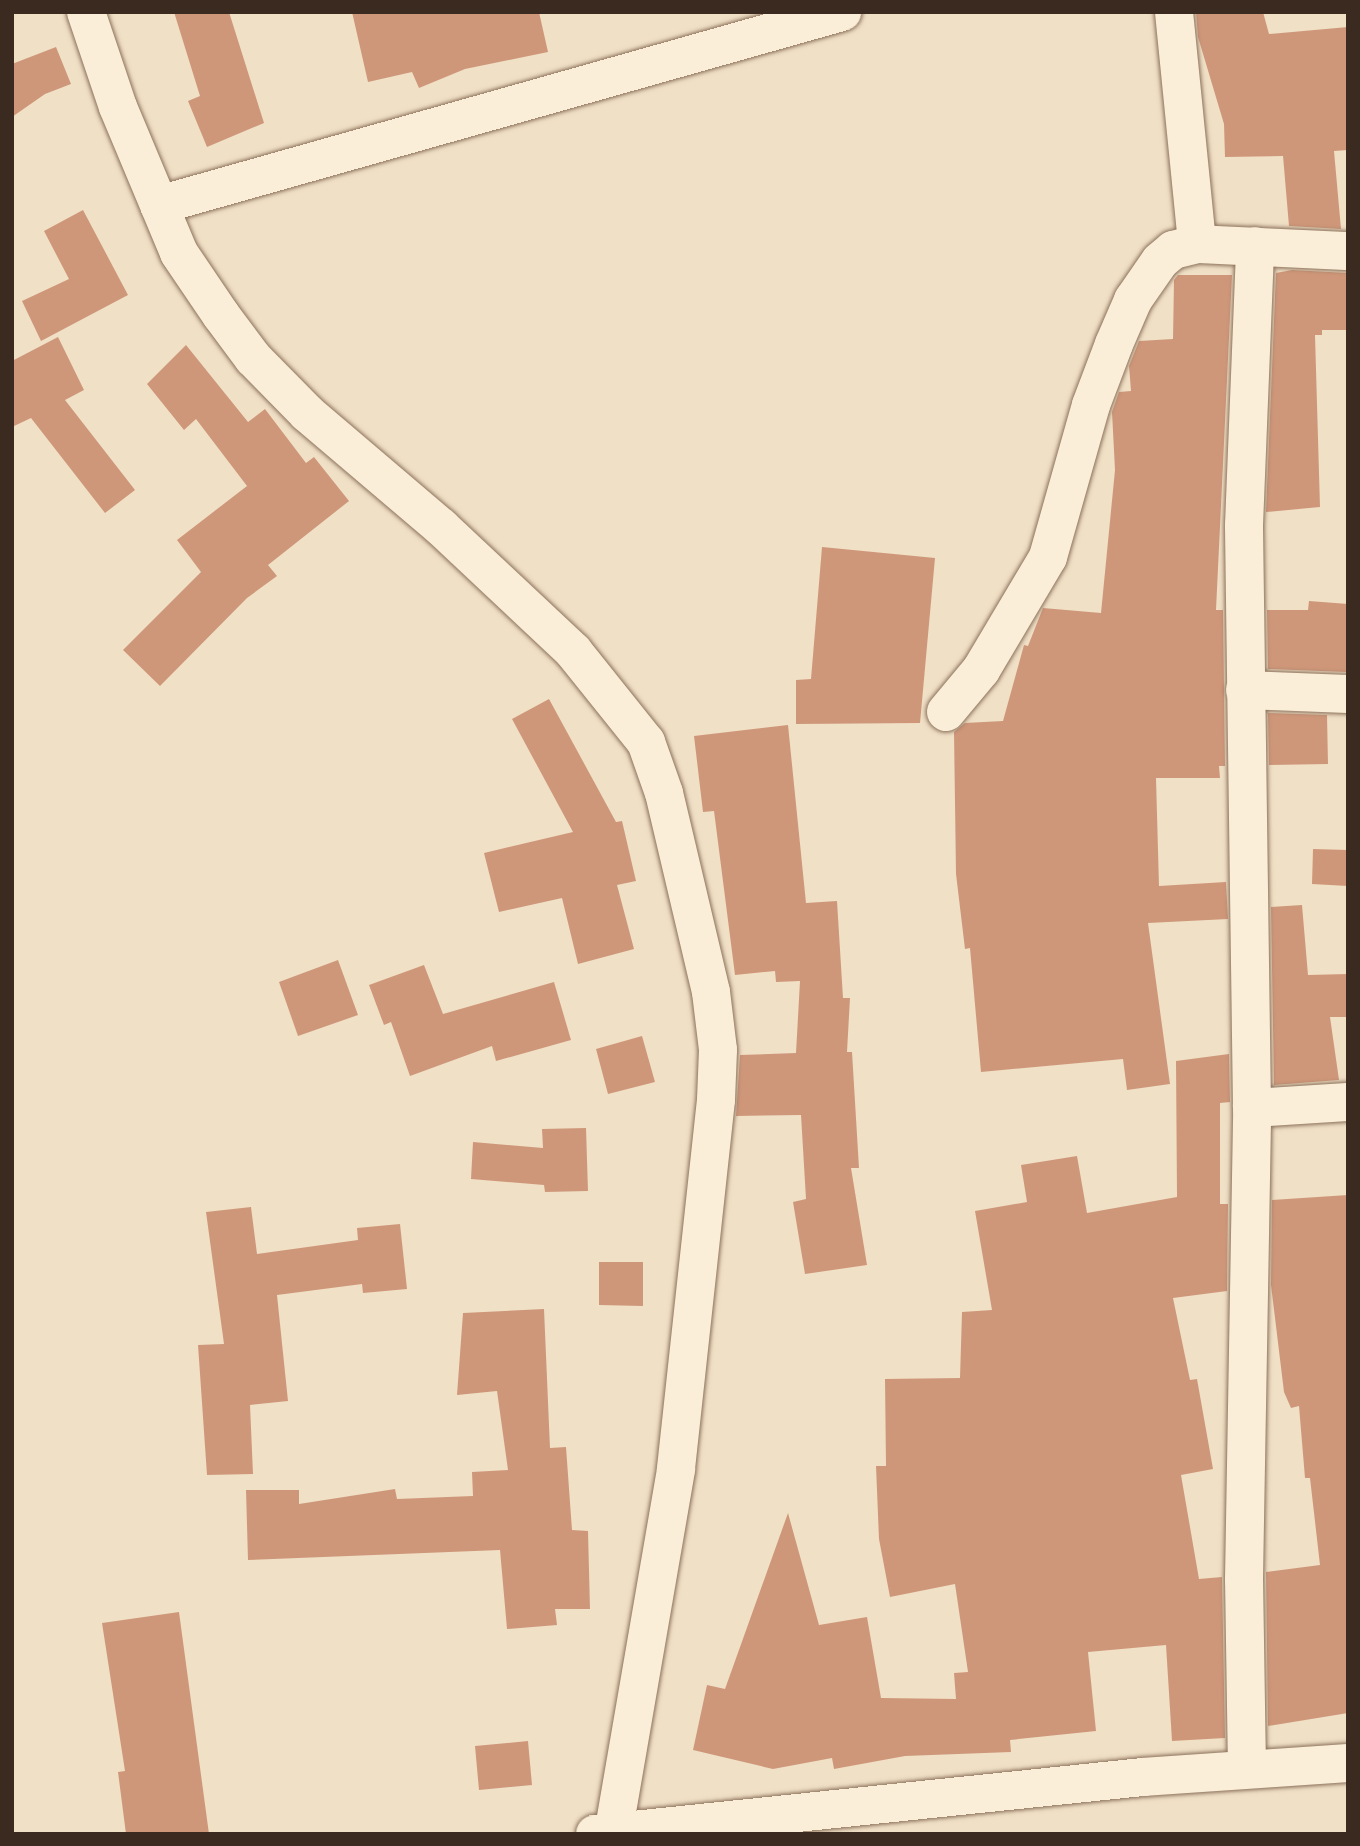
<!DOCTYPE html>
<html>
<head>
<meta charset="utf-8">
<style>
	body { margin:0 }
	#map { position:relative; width:1360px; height:1846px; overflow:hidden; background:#f0e0c6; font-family:"Noto Serif",serif }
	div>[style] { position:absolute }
	.building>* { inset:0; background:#cf977a }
	.roads { filter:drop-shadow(0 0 2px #8c715b) drop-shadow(0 0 2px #8c715b) }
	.minor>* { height:38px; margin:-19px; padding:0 19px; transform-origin:19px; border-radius:19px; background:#faeed9 }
	.secondary>* { height:38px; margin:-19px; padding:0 19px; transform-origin:19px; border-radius:19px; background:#faeed9 }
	span { translate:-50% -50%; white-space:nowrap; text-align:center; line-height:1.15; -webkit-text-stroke:5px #f7ebd6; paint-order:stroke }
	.frame { position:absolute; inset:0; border:14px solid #3b2a1f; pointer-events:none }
</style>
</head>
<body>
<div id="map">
	<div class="building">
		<div style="clip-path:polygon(174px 12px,229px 12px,264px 123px,207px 147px,188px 101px,200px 96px)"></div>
		<div style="clip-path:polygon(352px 12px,539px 12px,548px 52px,465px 69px,419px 88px,412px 72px,368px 82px)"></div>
		<div style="clip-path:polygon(1196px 12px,1263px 12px,1269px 34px,1348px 27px,1348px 150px,1334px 151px,1341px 229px,1289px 226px,1283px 156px,1225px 157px,1224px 124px,1198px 37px)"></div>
		<div style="clip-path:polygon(56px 47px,71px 84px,45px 94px,12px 117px,12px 64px)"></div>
		<div style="clip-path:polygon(83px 210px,128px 295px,41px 341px,22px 301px,69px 279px,44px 231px)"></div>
		<div style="clip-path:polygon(1292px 270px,1348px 273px,1348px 330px,1322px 330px,1322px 335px,1315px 335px,1320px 507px,1266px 512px,1276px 273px)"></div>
		<div style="clip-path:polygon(1178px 275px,1232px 275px,1216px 610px,1223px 610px,1225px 766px,1219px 766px,1220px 778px,1156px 778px,1159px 886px,1226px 882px,1228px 919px,1148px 923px,1170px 1084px,1127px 1090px,1123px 1059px,981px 1072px,970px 948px,965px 949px,956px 874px,954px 732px,965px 723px,1003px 721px,1024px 645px,1028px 646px,1043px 608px,1101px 613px,1115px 470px,1112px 412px,1119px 392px,1131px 391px,1129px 366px,1139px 341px,1173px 339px,1174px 280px)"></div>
		<div style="clip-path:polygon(58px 337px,84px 390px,65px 400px,135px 490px,105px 513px,31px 418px,12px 427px,12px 361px)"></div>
		<div style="clip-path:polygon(186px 345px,248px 422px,265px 409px,306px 463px,314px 457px,349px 501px,268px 565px,277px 576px,247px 598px,160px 686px,123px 650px,201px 572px,177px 540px,247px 486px,196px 419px,184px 430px,147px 384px)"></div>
		<div style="clip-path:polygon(822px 547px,935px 558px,920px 723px,796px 724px,796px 680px,811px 679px)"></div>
		<div style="clip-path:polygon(1309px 601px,1348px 604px,1346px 672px,1268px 669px,1267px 610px,1308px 610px)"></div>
		<div style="clip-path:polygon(549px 699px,616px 822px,622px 821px,636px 881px,617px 885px,634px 949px,578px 964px,562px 898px,499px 912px,484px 853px,573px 832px,512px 719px)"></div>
		<div style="clip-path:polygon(1268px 713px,1327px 715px,1328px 764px,1269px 765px)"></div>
		<div style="clip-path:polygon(788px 725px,806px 903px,837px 901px,843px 998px,850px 998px,847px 1052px,852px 1052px,859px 1168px,851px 1168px,867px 1265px,805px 1274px,793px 1202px,806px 1199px,801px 1115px,736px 1116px,740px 1055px,796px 1053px,800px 981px,776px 982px,775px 971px,735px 975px,714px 811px,703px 812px,694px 736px)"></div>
		<div style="clip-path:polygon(1313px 849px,1348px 850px,1348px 886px,1312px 884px)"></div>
		<div style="clip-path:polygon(1302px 905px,1308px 975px,1348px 974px,1348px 1017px,1330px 1017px,1339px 1080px,1274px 1085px,1271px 907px)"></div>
		<div style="clip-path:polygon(338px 960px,358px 1015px,298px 1036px,279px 982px)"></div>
		<div style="clip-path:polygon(424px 965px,443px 1014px,554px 982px,571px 1040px,496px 1061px,492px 1046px,410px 1076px,391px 1022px,384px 1025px,369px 985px)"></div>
		<div style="clip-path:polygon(642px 1036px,655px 1082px,608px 1094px,596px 1049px)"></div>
		<div style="clip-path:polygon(1229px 1054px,1230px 1102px,1220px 1103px,1220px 1204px,1228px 1204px,1227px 1291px,1173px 1298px,1190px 1380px,1197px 1379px,1213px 1469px,1181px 1475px,1199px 1579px,1222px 1577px,1225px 1738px,1172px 1741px,1166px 1645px,1088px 1652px,1096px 1731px,1010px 1740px,1011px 1752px,905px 1756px,834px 1769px,832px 1758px,773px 1769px,693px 1750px,707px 1685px,725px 1689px,788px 1513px,819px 1625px,867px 1617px,881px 1698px,956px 1699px,954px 1673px,968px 1672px,955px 1584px,890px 1597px,879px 1539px,876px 1466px,886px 1466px,885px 1379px,960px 1378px,962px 1312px,992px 1310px,975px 1211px,1027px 1202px,1021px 1165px,1077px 1156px,1087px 1213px,1177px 1197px,1176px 1061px)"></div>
		<div style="clip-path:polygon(586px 1128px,588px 1191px,545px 1192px,544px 1185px,471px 1179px,473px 1142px,543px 1148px,542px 1129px)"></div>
		<div style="clip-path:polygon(1348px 1195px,1348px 1713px,1268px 1726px,1266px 1572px,1320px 1565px,1310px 1478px,1305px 1478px,1299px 1406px,1291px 1408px,1284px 1392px,1271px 1285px,1272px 1200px)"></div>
		<div style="clip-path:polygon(251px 1207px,257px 1254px,358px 1240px,357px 1228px,400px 1224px,407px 1289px,363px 1293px,362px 1284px,277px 1295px,288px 1401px,250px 1405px,253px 1474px,207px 1475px,198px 1345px,224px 1344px,206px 1212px)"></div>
		<div style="clip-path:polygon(599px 1262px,643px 1262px,643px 1306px,599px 1305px)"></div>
		<div style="clip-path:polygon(544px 1309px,550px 1448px,566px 1447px,572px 1530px,588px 1531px,590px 1609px,555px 1609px,557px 1625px,507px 1629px,500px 1550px,248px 1560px,246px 1490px,299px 1490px,299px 1504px,395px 1489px,397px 1499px,473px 1496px,472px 1472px,508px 1470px,497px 1391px,457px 1395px,463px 1313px)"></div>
		<div style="clip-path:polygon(179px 1612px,209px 1834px,126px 1834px,118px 1772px,125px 1771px,102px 1623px)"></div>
		<div style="clip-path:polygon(528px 1741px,532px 1785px,479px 1790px,475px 1746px)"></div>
	</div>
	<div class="roads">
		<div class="minor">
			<div style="left:86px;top:12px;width:100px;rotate:71.4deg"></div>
			<div style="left:118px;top:107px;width:158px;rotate:67.3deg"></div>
			<div style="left:179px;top:253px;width:75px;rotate:55.9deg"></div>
			<div style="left:221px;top:315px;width:54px;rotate:53.3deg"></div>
			<div style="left:253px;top:358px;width:77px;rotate:45.5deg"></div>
			<div style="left:307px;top:413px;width:176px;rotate:40.4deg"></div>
			<div style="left:441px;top:527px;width:181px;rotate:43.2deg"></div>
			<div style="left:573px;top:651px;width:117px;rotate:51.3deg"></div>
			<div style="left:646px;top:742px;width:54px;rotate:70.6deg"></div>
			<div style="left:664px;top:793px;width:204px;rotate:76.7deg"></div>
			<div style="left:711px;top:992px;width:58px;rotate:83.1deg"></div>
			<div style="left:718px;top:1050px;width:50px;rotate:92.3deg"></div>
			<div style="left:716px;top:1100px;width:372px;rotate:96.2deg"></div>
			<div style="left:676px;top:1470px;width:369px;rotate:99.8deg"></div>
			<div style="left:1174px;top:12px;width:233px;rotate:84.3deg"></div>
			<div style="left:159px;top:205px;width:710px;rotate:-15.78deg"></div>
			<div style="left:1245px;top:690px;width:103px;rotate:2.2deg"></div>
			<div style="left:946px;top:712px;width:55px;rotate:-50.2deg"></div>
			<div style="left:981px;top:670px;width:131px;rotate:-59.3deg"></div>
			<div style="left:1048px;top:557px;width:158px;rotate:-74.2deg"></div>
			<div style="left:1091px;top:405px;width:65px;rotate:-69.3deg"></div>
			<div style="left:1114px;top:344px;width:48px;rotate:-66.6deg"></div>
			<div style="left:1133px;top:300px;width:47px;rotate:-55.3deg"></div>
			<div style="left:1160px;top:261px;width:17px;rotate:-40deg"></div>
			<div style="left:1173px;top:250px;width:25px;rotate:-14deg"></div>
			<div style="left:1197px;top:244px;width:151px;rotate:2.7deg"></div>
			<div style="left:1252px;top:1108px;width:96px;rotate:-3.6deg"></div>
			<div style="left:1247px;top:1769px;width:190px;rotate:-90.9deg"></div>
			<div style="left:1244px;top:1579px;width:471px;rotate:-89deg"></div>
			<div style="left:1252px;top:1108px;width:583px;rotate:-90.79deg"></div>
			<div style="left:1244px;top:525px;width:279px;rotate:-87.7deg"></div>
		</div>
		<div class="secondary">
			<div style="left:595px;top:1834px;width:551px;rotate:-5.94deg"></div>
			<div style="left:1143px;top:1777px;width:205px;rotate:-3.9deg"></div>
		</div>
	</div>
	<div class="frame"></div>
</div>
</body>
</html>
